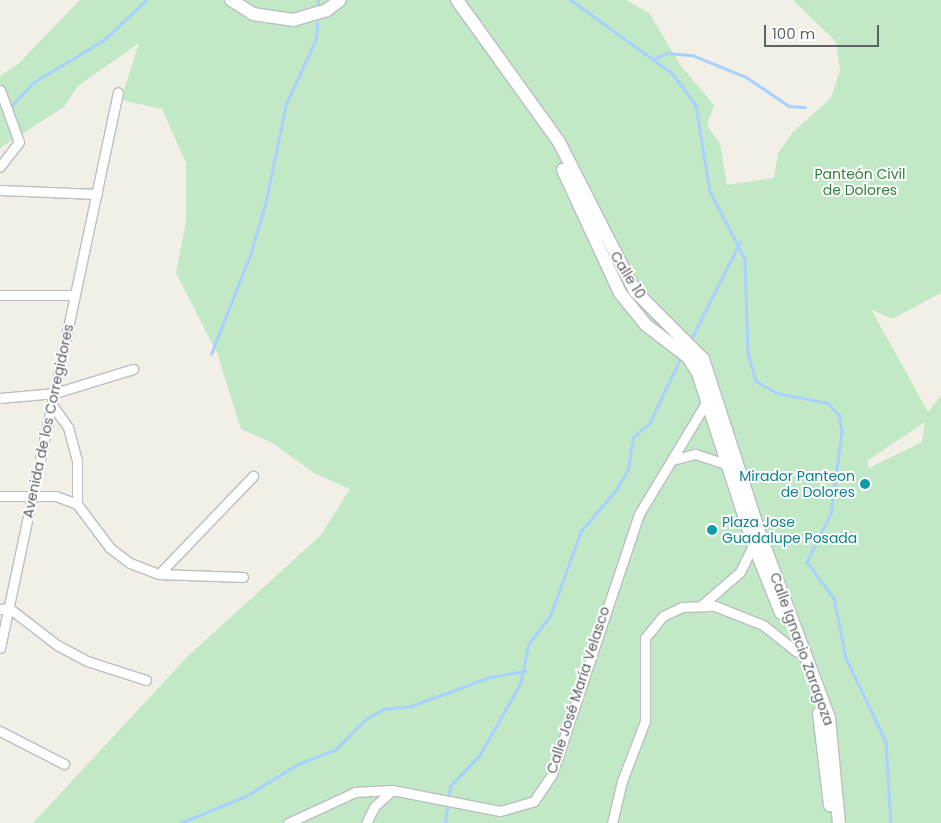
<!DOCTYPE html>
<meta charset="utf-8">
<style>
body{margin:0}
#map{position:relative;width:941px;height:823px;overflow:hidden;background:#f1efe6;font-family:Poppins,sans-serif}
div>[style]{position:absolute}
.green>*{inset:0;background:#c2e9c6}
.stream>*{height:2.5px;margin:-1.25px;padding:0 1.25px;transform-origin:1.25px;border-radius:1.25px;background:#a8d1ff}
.roads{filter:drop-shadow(1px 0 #bbbdc2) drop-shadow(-1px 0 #bbbdc2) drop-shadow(0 1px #bbbdc2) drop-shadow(0 -1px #bbbdc2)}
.street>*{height:9px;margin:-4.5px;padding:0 4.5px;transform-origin:4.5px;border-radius:4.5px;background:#fff}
.secondary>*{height:12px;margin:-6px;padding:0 6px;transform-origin:6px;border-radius:6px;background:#fff}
.dots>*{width:14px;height:14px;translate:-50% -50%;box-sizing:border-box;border:2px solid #fff;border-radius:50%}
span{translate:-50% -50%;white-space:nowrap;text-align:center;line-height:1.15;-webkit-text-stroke:4px #fff;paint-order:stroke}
.park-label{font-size:14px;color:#30833c}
.street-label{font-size:14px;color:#5e6167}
.culture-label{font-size:14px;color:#0d838f}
.right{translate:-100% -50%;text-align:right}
.left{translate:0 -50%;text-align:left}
.scale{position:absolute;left:764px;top:25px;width:115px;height:22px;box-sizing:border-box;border:2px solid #5e6167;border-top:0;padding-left:6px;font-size:15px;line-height:18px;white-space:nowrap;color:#5e6167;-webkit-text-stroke:4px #fff;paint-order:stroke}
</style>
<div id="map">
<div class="green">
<div style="clip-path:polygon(evenodd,80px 0,626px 0,649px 13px,681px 66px,714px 105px,707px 125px,720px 144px,727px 185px,774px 178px,778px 153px,793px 132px,831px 98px,840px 71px,836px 42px,793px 0,941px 0,941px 293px,892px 319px,871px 309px,928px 412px,941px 396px,941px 823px,33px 823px,188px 656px,321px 535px,350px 489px,314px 473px,273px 443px,241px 429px,217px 353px,176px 273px,186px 222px,186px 163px,162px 109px,121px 100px,139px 43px,78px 86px,64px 107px,0 148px,0 76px,18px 64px,80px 0,925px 422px,922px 442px,869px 468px,867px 461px,925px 422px)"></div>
</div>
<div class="stream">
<div style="left:571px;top:0;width:125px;rotate:35.9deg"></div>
<div style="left:672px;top:73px;width:40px;rotate:53deg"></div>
<div style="left:696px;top:105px;width:87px;rotate:80.8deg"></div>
<div style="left:710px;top:191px;width:76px;rotate:62.8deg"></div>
<div style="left:745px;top:259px;width:94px;rotate:88.2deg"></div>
<div style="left:748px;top:353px;width:29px;rotate:74deg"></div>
<div style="left:756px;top:381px;width:24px;rotate:30deg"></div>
<div style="left:777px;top:393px;width:52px;rotate:11.1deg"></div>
<div style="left:828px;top:403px;width:16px;rotate:47deg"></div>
<div style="left:839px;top:415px;width:17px;rotate:80deg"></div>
<div style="left:842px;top:432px;width:83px;rotate:97.6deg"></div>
<div style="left:831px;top:514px;width:54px;rotate:116.6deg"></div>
<div style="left:807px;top:562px;width:45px;rotate:53.1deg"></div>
<div style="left:834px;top:598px;width:61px;rotate:78.7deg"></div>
<div style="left:846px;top:658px;width:93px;rotate:64.5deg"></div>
<div style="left:886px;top:742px;width:81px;rotate:86.5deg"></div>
<div style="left:318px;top:7px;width:7px;rotate:-90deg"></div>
<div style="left:654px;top:59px;width:14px;rotate:-25deg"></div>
<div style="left:667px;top:53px;width:25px;rotate:5deg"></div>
<div style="left:692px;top:55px;width:58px;rotate:22.2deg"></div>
<div style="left:746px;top:77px;width:52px;rotate:34deg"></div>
<div style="left:789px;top:106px;width:16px;rotate:4deg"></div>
<div style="left:9px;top:108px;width:36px;rotate:-46deg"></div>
<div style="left:34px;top:82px;width:82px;rotate:-31deg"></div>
<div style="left:104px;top:40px;width:58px;rotate:-43.6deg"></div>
<div style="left:690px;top:341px;width:111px;rotate:-63.2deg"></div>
<div style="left:211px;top:354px;width:106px;rotate:-68.5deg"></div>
<div style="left:250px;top:255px;width:52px;rotate:-73.3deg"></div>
<div style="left:265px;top:205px;width:103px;rotate:-78.3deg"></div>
<div style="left:286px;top:104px;width:72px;rotate:-65.2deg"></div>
<div style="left:316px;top:39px;width:16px;rotate:-86deg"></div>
<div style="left:180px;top:823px;width:71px;rotate:-22.2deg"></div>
<div style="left:246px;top:796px;width:61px;rotate:-31.6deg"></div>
<div style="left:298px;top:764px;width:40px;rotate:-21deg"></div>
<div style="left:335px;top:750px;width:44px;rotate:-45deg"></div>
<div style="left:366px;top:719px;width:21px;rotate:-29deg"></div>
<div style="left:384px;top:709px;width:27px;rotate:-6deg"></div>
<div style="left:411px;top:706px;width:84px;rotate:-20.2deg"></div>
<div style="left:490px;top:677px;width:36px;rotate:-10deg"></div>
<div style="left:445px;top:823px;width:37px;rotate:-82deg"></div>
<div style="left:450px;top:786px;width:42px;rotate:-46deg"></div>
<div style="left:479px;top:756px;width:83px;rotate:-60.3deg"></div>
<div style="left:520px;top:684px;width:40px;rotate:-78deg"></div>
<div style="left:528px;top:645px;width:36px;rotate:-53deg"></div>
<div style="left:550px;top:616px;width:90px;rotate:-70deg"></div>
<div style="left:581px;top:531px;width:54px;rotate:-49.5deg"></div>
<div style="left:616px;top:490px;width:24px;rotate:-60deg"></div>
<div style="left:628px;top:469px;width:32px;rotate:-81deg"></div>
<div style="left:633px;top:437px;width:21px;rotate:-39deg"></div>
<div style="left:649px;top:424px;width:74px;rotate:-64.5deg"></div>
</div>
<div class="roads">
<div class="street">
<div style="left:0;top:90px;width:55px;rotate:69.9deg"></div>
<div style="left:19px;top:142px;width:31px;rotate:128deg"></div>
<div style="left:0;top:190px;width:97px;rotate:2.4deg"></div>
<div style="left:0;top:295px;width:74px"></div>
<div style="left:0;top:398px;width:55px;rotate:-5.2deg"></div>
<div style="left:55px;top:393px;width:82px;rotate:-17.1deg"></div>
<div style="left:52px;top:405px;width:27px;rotate:54deg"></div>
<div style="left:68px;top:427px;width:35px;rotate:75deg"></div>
<div style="left:77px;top:461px;width:43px;rotate:90deg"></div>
<div style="left:672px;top:460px;width:24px;rotate:-15deg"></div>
<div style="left:695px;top:454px;width:38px;rotate:18deg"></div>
<div style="left:0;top:496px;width:56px"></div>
<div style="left:56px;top:496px;width:22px;rotate:21deg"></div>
<div style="left:77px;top:504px;width:55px;rotate:53.1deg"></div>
<div style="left:110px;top:548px;width:25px;rotate:37deg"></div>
<div style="left:130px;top:563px;width:31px;rotate:21deg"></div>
<div style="left:159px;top:574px;width:84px;rotate:2deg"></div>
<div style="left:159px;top:574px;width:136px;rotate:-46.2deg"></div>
<div style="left:703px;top:604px;width:49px;rotate:-40.9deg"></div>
<div style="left:740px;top:572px;width:32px;rotate:-64deg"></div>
<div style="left:0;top:609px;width:9px;rotate:-6deg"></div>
<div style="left:9px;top:608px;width:61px;rotate:37.6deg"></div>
<div style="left:57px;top:645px;width:34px;rotate:28deg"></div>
<div style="left:87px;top:661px;width:62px;rotate:17.9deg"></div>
<div style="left:0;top:648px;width:568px;rotate:-78.02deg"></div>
<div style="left:0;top:731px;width:72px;rotate:27.3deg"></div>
<div style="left:288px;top:823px;width:74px;rotate:-24.8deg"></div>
<div style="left:355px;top:792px;width:37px;rotate:-3deg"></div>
<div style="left:366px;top:823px;width:18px;rotate:-63deg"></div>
<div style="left:374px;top:807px;width:25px;rotate:-43deg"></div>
<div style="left:392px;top:790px;width:110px;rotate:11deg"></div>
<div style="left:500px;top:811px;width:35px;rotate:-16deg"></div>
<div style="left:534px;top:801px;width:32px;rotate:-56deg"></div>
<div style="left:552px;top:774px;width:274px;rotate:-71.5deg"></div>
<div style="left:639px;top:514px;width:135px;rotate:-58.9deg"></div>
<div style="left:612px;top:823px;width:43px;rotate:-76.6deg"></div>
<div style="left:622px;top:781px;width:64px;rotate:-69deg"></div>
<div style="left:645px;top:721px;width:83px;rotate:-90deg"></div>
<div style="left:645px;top:638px;width:28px;rotate:-51deg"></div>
<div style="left:663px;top:616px;width:21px;rotate:-25deg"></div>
<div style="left:682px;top:607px;width:33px;rotate:-2deg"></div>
<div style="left:715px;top:606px;width:52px;rotate:21.6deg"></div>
<div style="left:763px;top:625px;width:43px;rotate:38.5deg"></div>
</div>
<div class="secondary">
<div style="left:231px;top:0;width:26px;rotate:32deg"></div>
<div style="left:253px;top:14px;width:40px;rotate:8.5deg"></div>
<div style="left:293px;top:20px;width:35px;rotate:-16deg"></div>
<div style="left:327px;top:10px;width:16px;rotate:-38deg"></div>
<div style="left:457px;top:0;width:175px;rotate:54.3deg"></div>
<div style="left:559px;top:142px;width:167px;rotate:63deg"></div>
<div style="left:635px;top:291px;width:96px;rotate:45deg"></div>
<div style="left:703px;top:359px;width:187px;rotate:72deg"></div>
<div style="left:761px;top:537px;width:193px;rotate:69.4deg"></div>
<div style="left:829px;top:718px;width:105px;rotate:84.6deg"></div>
<div style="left:563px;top:170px;width:136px;rotate:65.1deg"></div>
<div style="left:620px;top:293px;width:41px;rotate:50.9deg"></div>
<div style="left:646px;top:325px;width:53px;rotate:37.3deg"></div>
<div style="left:688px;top:357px;width:19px;rotate:58deg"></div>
<div style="left:698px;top:373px;width:179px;rotate:72.1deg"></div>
<div style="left:753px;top:543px;width:75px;rotate:68.2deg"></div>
<div style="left:819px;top:713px;width:93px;rotate:83.2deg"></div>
</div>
</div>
<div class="dots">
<div style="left:865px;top:484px;background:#0f9aa8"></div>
<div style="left:712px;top:530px;background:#0f9aa8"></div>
</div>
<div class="park-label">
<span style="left:860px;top:182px">Panteón Civil<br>de Dolores</span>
</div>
<div class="street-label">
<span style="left:628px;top:275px;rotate:58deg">Calle 10</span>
<span style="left:48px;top:421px;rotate:-78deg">Avenida de los Corregidores</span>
<span style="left:802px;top:649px;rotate:70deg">Calle Ignacio Zaragoza</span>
<span style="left:578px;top:690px;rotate:-72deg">Calle José María Velasco</span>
</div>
<div class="culture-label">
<span class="right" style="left:855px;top:484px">Mirador Panteon<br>de Dolores</span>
<span class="left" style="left:722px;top:530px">Plaza Jose<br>Guadalupe Posada</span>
</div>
<div class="scale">100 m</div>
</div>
